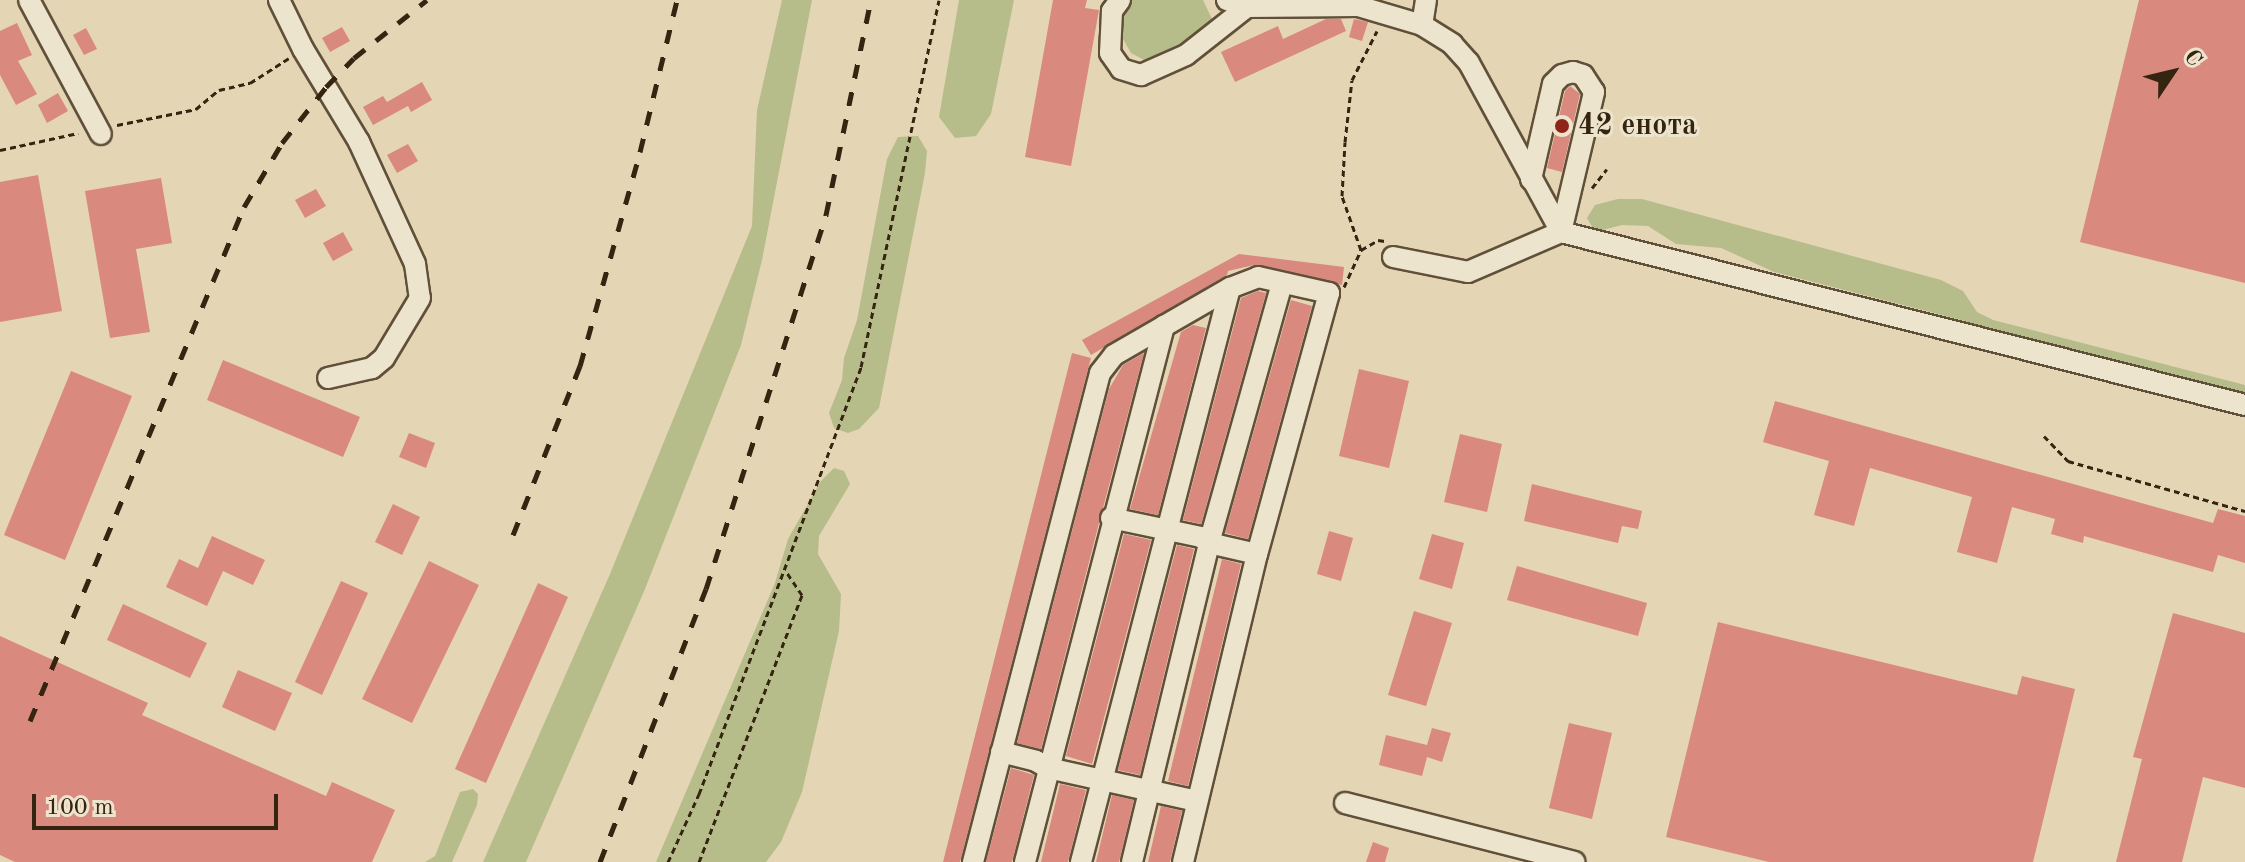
<!DOCTYPE html>
<meta charset="utf-8">
<style>
body{margin:0}
#map{position:relative;width:2245px;height:862px;overflow:hidden;background:#e4d5b4;font-family:"Old Standard TT",serif}
div>[style]{position:absolute}
.green>*{inset:0;background:#b7bc8b}
.building>*{inset:0;background:#d9897e}
.path>*{height:3px;margin-top:-1.5px;transform-origin:0;background:repeating-linear-gradient(90deg,#352410 0 6px,transparent 0 10px)}
.roads{filter:drop-shadow(2px 0 #615039) drop-shadow(-2px 0 #615039) drop-shadow(0 2px #615039) drop-shadow(0 -2px #615039)}
.minor>*{height:20px;margin:-10px;padding:0 10px;transform-origin:10px;border-radius:10px;background:#ede4ce}
.rail>*{height:5px;margin-top:-2.5px;transform-origin:0;background:repeating-linear-gradient(90deg,#352410 0 14px,transparent 0 28px)}
.dots>*{width:22px;height:22px;translate:-50% -50%;box-sizing:border-box;border:4px solid #ede4ce;border-radius:50%}
span{translate:-50% -50%;white-space:nowrap;text-align:center;line-height:1.15;-webkit-text-stroke:6px #ede4ce;paint-order:stroke}
.poi-label{font-size:30px;color:#352410;font-weight:700}
.left{translate:0 -50%;text-align:left}
.north{position:absolute;left:2133px;top:32px;width:80px;height:80px;-webkit-text-stroke:6px #ede4ce;paint-order:stroke;rotate:55deg;font-size:22px;font-weight:700;line-height:32px;text-align:center;color:#352410}
.north::after{content:'';display:block;margin:auto;width:28px;height:36px;background:#352410;clip-path:polygon(50% 0,100% 100%,50% 72%,0 100%)}
.scale{position:absolute;left:32px;top:794px;width:246px;height:36px;box-sizing:border-box;border:4px solid #352410;border-top:0;padding-left:10px;font-size:24px;line-height:28px;white-space:nowrap;color:#352410;-webkit-text-stroke:6px #ede4ce;paint-order:stroke}
</style>
<div id="map">
<div class="green">
<div style="clip-path:polygon(782px 0,812px 0,762px 260px,741px 345px,645px 589px,526px 862px,483px 862px,610px 574px,752px 226px,757px 110px)"></div>
<div style="clip-path:polygon(959px 0,1014px 0,991px 114px,976px 136px,955px 138px,939px 117px)"></div>
<div style="clip-path:polygon(1130px 0,1203px 0,1212px 19px,1201px 37px,1157px 60px,1144px 60px,1131px 53px,1123px 39px,1122px 19px)"></div>
<div style="clip-path:polygon(918px 136px,927px 151px,925px 173px,879px 408px,859px 429px,848px 433px,834px 428px,829px 413px,842px 380px,844px 358px,857px 320px,887px 159px,898px 137px)"></div>
<div style="clip-path:polygon(1618px 199px,1642px 199px,1941px 280px,1963px 291px,1977px 312px,1993px 320px,2245px 385px,2245px 397px,1999px 337px,1965px 321px,1774px 272px,1721px 248px,1676px 244px,1648px 226px,1622px 225px,1595px 232px,1587px 218px,1595px 205px)"></div>
<div style="clip-path:polygon(834px 468px,844px 471px,850px 484px,819px 536px,818px 554px,841px 594px,839px 631px,802px 792px,781px 842px,766px 862px,656px 862px,775px 583px,788px 539px,821px 481px)"></div>
<div style="clip-path:polygon(473px 789px,478px 794px,477px 805px,452px 862px,425px 862px,435px 856px,460px 792px)"></div>
</div>
<div class="building">
<div style="clip-path:polygon(1053px 0,1087px 0,1085px 8px,1099px 10px,1071px 166px,1025px 157px)"></div>
<div style="clip-path:polygon(2139px 0,2245px 0,2245px 283px,2080px 242px)"></div>
<div style="clip-path:polygon(1326px 19px,1341px 19px,1346px 31px,1235px 82px,1221px 52px,1278px 26px,1283px 39px)"></div>
<div style="clip-path:polygon(1354px 19px,1368px 22px,1362px 41px,1349px 37px)"></div>
<div style="clip-path:polygon(17px 23px,32px 55px,18px 61px,37px 94px,16px 105px,0 75px,0 31px)"></div>
<div style="clip-path:polygon(342px 27px,350px 41px,330px 52px,322px 38px)"></div>
<div style="clip-path:polygon(86px 28px,97px 49px,84px 55px,73px 35px)"></div>
<div style="clip-path:polygon(422px 82px,432px 100px,411px 112px,408px 106px,373px 125px,363px 107px,383px 96px,387px 102px)"></div>
<div style="clip-path:polygon(1570px 86px,1580px 94px,1562px 172px,1547px 168px,1565px 91px)"></div>
<div style="clip-path:polygon(58px 93px,68px 111px,47px 123px,38px 105px)"></div>
<div style="clip-path:polygon(408px 144px,418px 161px,397px 173px,387px 155px)"></div>
<div style="clip-path:polygon(38px 175px,62px 311px,0 322px,0 182px)"></div>
<div style="clip-path:polygon(161px 178px,172px 243px,136px 249px,150px 332px,110px 338px,85px 191px)"></div>
<div style="clip-path:polygon(316px 189px,326px 206px,305px 218px,295px 200px)"></div>
<div style="clip-path:polygon(343px 232px,353px 250px,333px 261px,323px 243px)"></div>
<div style="clip-path:polygon(1239px 254px,1344px 267px,1342px 285px,1254px 265px,1228px 271px,1227px 275px,1091px 355px,1082px 340px)"></div>
<div style="clip-path:polygon(1258px 291px,1266px 293px,1201px 524px,1183px 520px,1241px 298px)"></div>
<div style="clip-path:polygon(1291px 300px,1312px 306px,1248px 539px,1225px 533px)"></div>
<div style="clip-path:polygon(1193px 325px,1206px 328px,1158px 515px,1130px 509px,1181px 332px)"></div>
<div style="clip-path:polygon(1072px 353px,1091px 358px,1088px 369px,960px 862px,943px 862px)"></div>
<div style="clip-path:polygon(1144px 353px,1103px 508px,1099px 515px,1099px 523px,1041px 749px,1017px 743px,1109px 389px,1123px 365px)"></div>
<div style="clip-path:polygon(223px 360px,360px 417px,343px 457px,207px 400px)"></div>
<div style="clip-path:polygon(1359px 369px,1409px 381px,1389px 468px,1339px 456px)"></div>
<div style="clip-path:polygon(71px 371px,132px 396px,65px 560px,4px 535px)"></div>
<div style="clip-path:polygon(1775px 401px,2213px 523px,2218px 509px,2245px 516px,2245px 563px,2218px 555px,2213px 572px,2084px 536px,2083px 543px,2051px 534px,2055px 519px,2012px 507px,1997px 563px,1957px 552px,1972px 497px,1870px 468px,1854px 526px,1814px 515px,1829px 461px,1763px 442px)"></div>
<div style="clip-path:polygon(409px 433px,435px 443px,426px 468px,399px 457px)"></div>
<div style="clip-path:polygon(1460px 434px,1502px 444px,1487px 512px,1444px 502px)"></div>
<div style="clip-path:polygon(1532px 484px,1642px 511px,1638px 529px,1622px 526px,1618px 543px,1524px 521px)"></div>
<div style="clip-path:polygon(393px 504px,420px 517px,402px 555px,375px 542px)"></div>
<div style="clip-path:polygon(1329px 531px,1353px 538px,1341px 581px,1317px 574px)"></div>
<div style="clip-path:polygon(1124px 534px,1151px 540px,1092px 764px,1066px 756px)"></div>
<div style="clip-path:polygon(1432px 534px,1464px 543px,1452px 589px,1419px 579px)"></div>
<div style="clip-path:polygon(212px 536px,265px 560px,253px 585px,223px 571px,207px 606px,166px 587px,179px 559px,198px 568px)"></div>
<div style="clip-path:polygon(1177px 545px,1194px 549px,1140px 775px,1118px 770px)"></div>
<div style="clip-path:polygon(1222px 559px,1241px 564px,1188px 786px,1168px 781px)"></div>
<div style="clip-path:polygon(429px 561px,479px 585px,412px 723px,362px 699px)"></div>
<div style="clip-path:polygon(1517px 566px,1647px 603px,1638px 636px,1507px 600px)"></div>
<div style="clip-path:polygon(341px 581px,368px 593px,322px 695px,295px 682px)"></div>
<div style="clip-path:polygon(538px 583px,568px 597px,486px 783px,455px 769px)"></div>
<div style="clip-path:polygon(123px 604px,207px 643px,190px 678px,107px 640px)"></div>
<div style="clip-path:polygon(1414px 611px,1452px 623px,1426px 706px,1388px 695px)"></div>
<div style="clip-path:polygon(2173px 613px,2245px 633px,2245px 788px,2203px 777px,2182px 862px,2116px 862px,2142px 759px,2133px 757px)"></div>
<div style="clip-path:polygon(1718px 622px,2017px 695px,2022px 676px,2075px 689px,2033px 862px,1769px 862px,1666px 837px)"></div>
<div style="clip-path:polygon(0 636px,148px 703px,142px 715px,326px 796px,332px 782px,395px 810px,372px 862px,15px 862px,0 855px)"></div>
<div style="clip-path:polygon(238px 670px,292px 693px,275px 731px,222px 707px)"></div>
<div style="clip-path:polygon(1569px 723px,1612px 733px,1592px 819px,1549px 808px)"></div>
<div style="clip-path:polygon(1432px 728px,1451px 733px,1442px 762px,1427px 757px,1422px 776px,1379px 765px,1386px 735px,1427px 745px)"></div>
<div style="clip-path:polygon(1011px 768px,1034px 775px,1012px 862px,986px 862px)"></div>
<div style="clip-path:polygon(1060px 784px,1086px 790px,1068px 862px,1041px 862px)"></div>
<div style="clip-path:polygon(1112px 795px,1134px 800px,1119px 862px,1096px 862px)"></div>
<div style="clip-path:polygon(1161px 806px,1182px 811px,1170px 862px,1148px 862px)"></div>
<div style="clip-path:polygon(1373px 842px,1389px 848px,1385px 862px,1366px 862px)"></div>
</div>
<div class="path">
<div style="left:117px;top:125px;width:81px;rotate:-11.4deg"></div>
<div style="left:196px;top:109px;width:30px;rotate:-40deg"></div>
<div style="left:219px;top:90px;width:32px;rotate:-13deg"></div>
<div style="left:250px;top:83px;width:46px;rotate:-32.7deg"></div>
<div style="left:0;top:150px;width:80px;rotate:-12.3deg"></div>
<div style="left:1592px;top:188px;width:24px;rotate:-52deg"></div>
<div style="left:1361px;top:250px;width:57px;rotate:-109.4deg"></div>
<div style="left:1342px;top:196px;width:54px;rotate:-86.8deg"></div>
<div style="left:1345px;top:142px;width:62px;rotate:-83.6deg"></div>
<div style="left:1352px;top:80px;width:55px;rotate:-63deg"></div>
<div style="left:1344px;top:287px;width:41px;rotate:-65.3deg"></div>
<div style="left:1361px;top:250px;width:20px;rotate:-30deg"></div>
<div style="left:1378px;top:240px;width:7px;rotate:8deg"></div>
<div style="left:2044px;top:436px;width:35px;rotate:46deg"></div>
<div style="left:2068px;top:461px;width:184px;rotate:15.8deg"></div>
<div style="left:668px;top:862px;width:75px;rotate:-65.5deg"></div>
<div style="left:699px;top:794px;width:457px;rotate:-69.2deg"></div>
<div style="left:861px;top:367px;width:375px;rotate:-78deg"></div>
<div style="left:699px;top:862px;width:286px;rotate:-68.9deg"></div>
<div style="left:802px;top:595px;width:30px;rotate:-124deg"></div>
</div>
<div class="roads">
<div class="minor">
<div style="left:29px;top:0;width:152px;rotate:61.8deg"></div>
<div style="left:279px;top:0;width:55px;rotate:63.9deg"></div>
<div style="left:303px;top:49px;width:109px;rotate:58.9deg"></div>
<div style="left:359px;top:142px;width:134px;rotate:65.3deg"></div>
<div style="left:415px;top:264px;width:34px;rotate:82deg"></div>
<div style="left:420px;top:298px;width:70px;rotate:121deg"></div>
<div style="left:384px;top:358px;width:16px;rotate:140deg"></div>
<div style="left:372px;top:368px;width:45px;rotate:167.2deg"></div>
<div style="left:1120px;top:0;width:14px;rotate:126deg"></div>
<div style="left:1112px;top:11px;width:42px;rotate:92.7deg"></div>
<div style="left:1110px;top:53px;width:19px;rotate:55deg"></div>
<div style="left:1121px;top:69px;width:21px;rotate:17deg"></div>
<div style="left:1141px;top:75px;width:49px;rotate:-24deg"></div>
<div style="left:1186px;top:55px;width:78px;rotate:-38.2deg"></div>
<div style="left:1227px;top:0;width:21px;rotate:19deg"></div>
<div style="left:1247px;top:7px;width:111px;rotate:-0.5deg"></div>
<div style="left:1358px;top:6px;width:67px;rotate:16.5deg"></div>
<div style="left:1426px;top:0;width:25px;rotate:99deg"></div>
<div style="left:1422px;top:25px;width:36px;rotate:32deg"></div>
<div style="left:1452px;top:44px;width:25px;rotate:48deg"></div>
<div style="left:1469px;top:63px;width:192px;rotate:61.4deg"></div>
<div style="left:1561px;top:232px;width:706px;rotate:14.19deg"></div>
<div style="left:1393px;top:257px;width:76px;rotate:11.3deg"></div>
<div style="left:1468px;top:272px;width:101px;rotate:-23.3deg"></div>
<div style="left:1561px;top:232px;width:144px;rotate:-76.7deg"></div>
<div style="left:1594px;top:92px;width:20px;rotate:-123deg"></div>
<div style="left:1583px;top:75px;width:10px;rotate:-163deg"></div>
<div style="left:1573px;top:72px;width:11px;rotate:165deg"></div>
<div style="left:1562px;top:75px;width:13px;rotate:135deg"></div>
<div style="left:1553px;top:84px;width:98px;rotate:103deg"></div>
<div style="left:1111px;top:518px;width:92px;rotate:11.9deg"></div>
<div style="left:1201px;top:537px;width:10px;rotate:37deg"></div>
<div style="left:1209px;top:543px;width:49px;rotate:12.9deg"></div>
<div style="left:1001px;top:752px;width:36px;rotate:14deg"></div>
<div style="left:1036px;top:761px;width:14px;rotate:30deg"></div>
<div style="left:1048px;top:768px;width:153px;rotate:12.5deg"></div>
<div style="left:1345px;top:803px;width:237px;rotate:14.4deg"></div>
<div style="left:973px;top:862px;width:505px;rotate:-75.44deg"></div>
<div style="left:1100px;top:373px;width:23px;rotate:-52deg"></div>
<div style="left:1114px;top:355px;width:134px;rotate:-30deg"></div>
<div style="left:1025px;top:862px;width:554px;rotate:-75.46deg"></div>
<div style="left:1081px;top:862px;width:593px;rotate:-75.45deg"></div>
<div style="left:1230px;top:288px;width:30px;rotate:-21deg"></div>
<div style="left:1258px;top:277px;width:73px;rotate:12.7deg"></div>
<div style="left:1329px;top:293px;width:271px;rotate:105.4deg"></div>
<div style="left:1257px;top:554px;width:317px;rotate:103.5deg"></div>
<div style="left:1132px;top:862px;width:328px;rotate:-76.4deg"></div>
<div style="left:1209px;top:543px;width:270px;rotate:-74.3deg"></div>
</div>
</div>
<div class="rail">
<div style="left:513px;top:535px;width:182px;rotate:-68.4deg"></div>
<div style="left:580px;top:366px;width:222px;rotate:-74.3deg"></div>
<div style="left:640px;top:152px;width:156px;rotate:-76.3deg"></div>
<div style="left:30px;top:721px;width:557px;rotate:-67.4deg"></div>
<div style="left:244px;top:207px;width:74px;rotate:-59.3deg"></div>
<div style="left:282px;top:143px;width:71px;rotate:-51.8deg"></div>
<div style="left:326px;top:87px;width:40px;rotate:-46deg"></div>
<div style="left:354px;top:58px;width:93px;rotate:-38.5deg"></div>
<div style="left:600px;top:862px;width:293px;rotate:-68.8deg"></div>
<div style="left:706px;top:589px;width:393px;rotate:-72.2deg"></div>
<div style="left:826px;top:215px;width:220px;rotate:-78.2deg"></div>
</div>
<div class="dots">
<div style="left:1562px;top:126px;background:#8f2418"></div>
</div>
<div class="poi-label">
<span class="left" style="left:1578px;top:126px">42 енота</span>
</div>
<div class="north">С</div>
<div class="scale">100 m</div>
</div>
